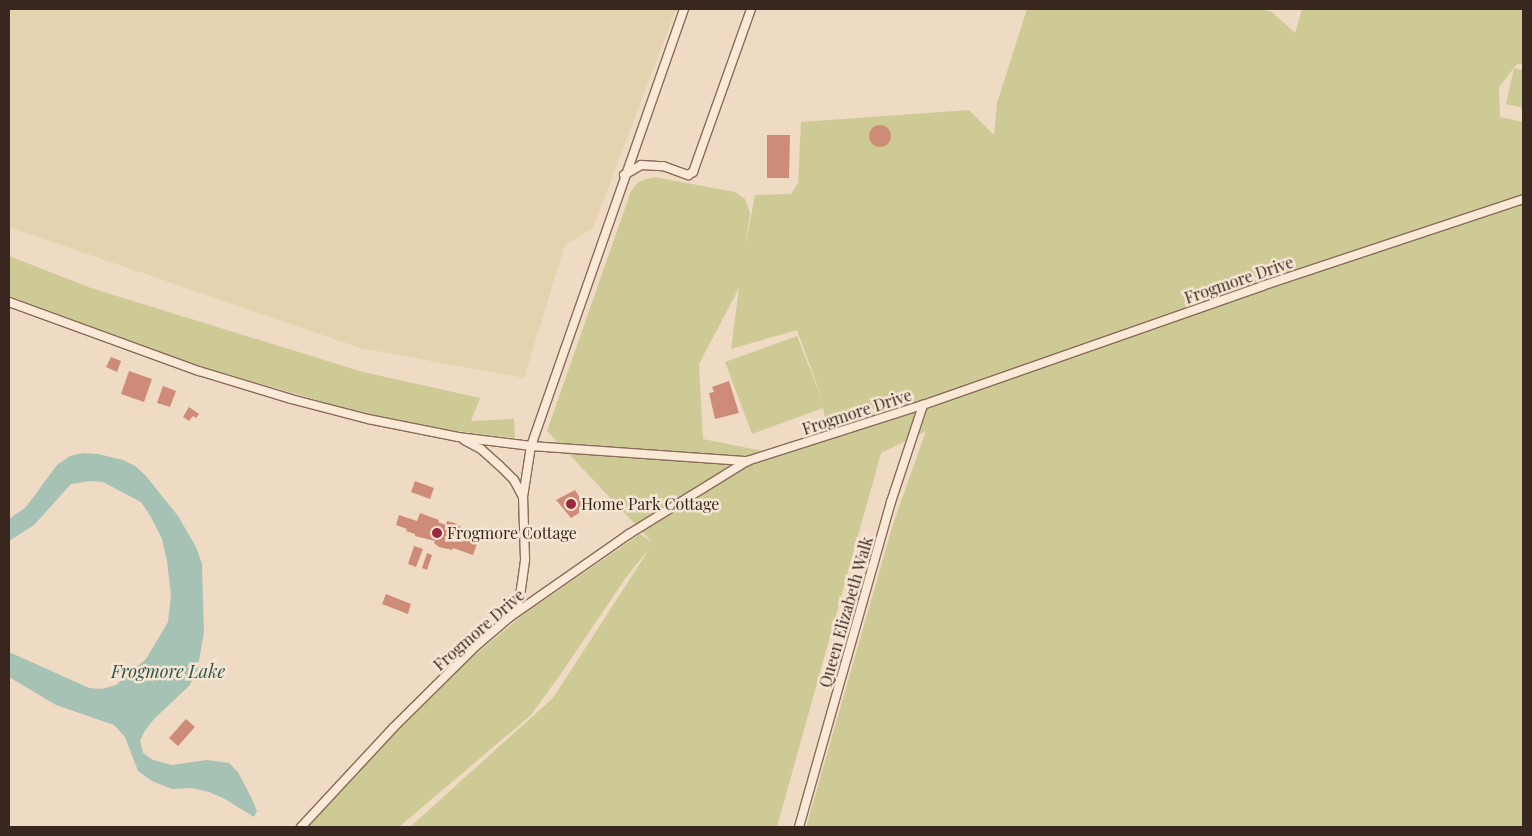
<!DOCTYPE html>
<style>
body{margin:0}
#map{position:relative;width:1532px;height:836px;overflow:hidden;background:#efdac3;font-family:"Playfair Display",serif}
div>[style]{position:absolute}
.farmland>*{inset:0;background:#e5d3b0}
.green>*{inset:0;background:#ceca96}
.water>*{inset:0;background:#a5c2b4}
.building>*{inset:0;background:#ce8c78}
.round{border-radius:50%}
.roads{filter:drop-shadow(1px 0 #8a6a59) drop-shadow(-1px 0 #8a6a59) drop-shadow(0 1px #8a6a59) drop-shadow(0 -1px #8a6a59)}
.service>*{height:8px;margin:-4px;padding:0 4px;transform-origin:4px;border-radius:4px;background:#fae9d6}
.dots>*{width:14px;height:14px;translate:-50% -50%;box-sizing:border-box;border:2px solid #f6e5d3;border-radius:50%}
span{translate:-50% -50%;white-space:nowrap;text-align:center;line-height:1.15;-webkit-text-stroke:5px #f6e5d3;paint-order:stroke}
.street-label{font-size:16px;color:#39261e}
.poi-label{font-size:16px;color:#39261e}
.left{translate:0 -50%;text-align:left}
.water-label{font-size:18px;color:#2c594e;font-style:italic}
.frame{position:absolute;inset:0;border:10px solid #39261e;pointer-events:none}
</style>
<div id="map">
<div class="farmland">
<div style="clip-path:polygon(9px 9px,676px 9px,593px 228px,565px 245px,524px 378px,360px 348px,9px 227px)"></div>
</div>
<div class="green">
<div style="clip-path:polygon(evenodd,1027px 9px,1260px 9px,1272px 12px,1295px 33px,1302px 9px,1523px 9px,1523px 64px,1517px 64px,1499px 87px,1500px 117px,1523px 122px,1523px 827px,806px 827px,893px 524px,926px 431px,881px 453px,777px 827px,410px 827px,553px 698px,650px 548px,627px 576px,560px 675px,531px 715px,399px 827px,306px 827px,410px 717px,464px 664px,524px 614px,640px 534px,652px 542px,547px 431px,631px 191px,638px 182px,654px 177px,735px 192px,745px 199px,750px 213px,745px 248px,755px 195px,791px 194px,798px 183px,801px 122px,969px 110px,994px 135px,997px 103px,1027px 9px,739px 288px,731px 349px,797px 330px,825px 407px,797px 336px,725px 362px,752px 434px,823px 408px,828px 431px,768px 452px,703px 439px,699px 364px,739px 288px)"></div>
<div style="clip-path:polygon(1514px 68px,1523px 70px,1523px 108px,1506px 104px)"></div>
<div style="clip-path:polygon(9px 256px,91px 288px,363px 372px,480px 398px,471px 421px,514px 419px,515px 438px,398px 424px,193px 364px,9px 296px)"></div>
</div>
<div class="water">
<div style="clip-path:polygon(83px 453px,98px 454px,123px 460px,135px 466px,146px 476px,178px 516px,196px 547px,202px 564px,204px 632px,197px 672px,189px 686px,154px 719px,144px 732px,140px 741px,143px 753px,153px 760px,172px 765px,207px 760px,229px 763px,238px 772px,251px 797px,257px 811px,254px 817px,225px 799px,209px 792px,191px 788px,172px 789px,152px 781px,138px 771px,125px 737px,114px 725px,56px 705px,9px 677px,9px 652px,89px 688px,102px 689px,116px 685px,146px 659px,168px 622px,171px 595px,167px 561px,162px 539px,151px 517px,141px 502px,116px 489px,103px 482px,90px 481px,71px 484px,34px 525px,9px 541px,9px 519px,26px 507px,57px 465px,70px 456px)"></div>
</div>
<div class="building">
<div class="round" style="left:869px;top:125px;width:22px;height:22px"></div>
<div style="clip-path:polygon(767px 135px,790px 135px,789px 178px,767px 178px)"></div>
<div style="clip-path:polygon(111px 357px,121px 361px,117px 372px,106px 367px)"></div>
<div style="clip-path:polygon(129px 371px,152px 379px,144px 402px,121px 394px)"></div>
<div style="clip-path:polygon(729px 381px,739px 413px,715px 419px,709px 393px,714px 392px,712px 387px)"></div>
<div style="clip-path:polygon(163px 386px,176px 391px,170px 407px,157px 403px)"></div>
<div style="clip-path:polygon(189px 407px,199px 414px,196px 418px,193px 416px,189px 421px,183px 417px)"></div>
<div style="clip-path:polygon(415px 481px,434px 488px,430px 499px,411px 492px)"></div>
<div style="clip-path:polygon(575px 490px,587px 508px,571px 518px,556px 500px)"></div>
<div style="clip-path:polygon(420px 513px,439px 520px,438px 522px,446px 525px,447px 521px,455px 523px,461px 527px,459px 532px,478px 541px,473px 555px,453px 548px,452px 550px,439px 547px,434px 543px,435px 541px,415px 536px,415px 534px,406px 531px,407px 529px,396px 525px,399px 515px,417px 521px)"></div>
<div style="clip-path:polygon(414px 546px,423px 549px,416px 567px,408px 564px)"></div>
<div style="clip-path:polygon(427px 553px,432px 555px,427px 570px,422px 568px)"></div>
<div style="clip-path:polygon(386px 594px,411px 604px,408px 614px,382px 604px)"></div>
<div style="clip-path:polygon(186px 719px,195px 727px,178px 746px,169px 738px)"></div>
</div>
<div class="roads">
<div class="service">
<div style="left:624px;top:175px;width:20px;rotate:-30deg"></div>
<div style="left:641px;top:165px;width:22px;rotate:3deg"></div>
<div style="left:663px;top:166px;width:27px;rotate:20deg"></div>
<div style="left:688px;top:175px;width:6px;rotate:-31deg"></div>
<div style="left:693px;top:172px;width:173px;rotate:-70.4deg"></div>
<div style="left:9px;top:302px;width:202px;rotate:20deg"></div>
<div style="left:199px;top:371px;width:96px;rotate:16.9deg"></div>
<div style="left:291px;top:399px;width:80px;rotate:14.6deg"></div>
<div style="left:368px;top:419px;width:92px;rotate:11.3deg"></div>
<div style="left:458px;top:437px;width:74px;rotate:7deg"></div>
<div style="left:531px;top:446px;width:463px;rotate:-70.7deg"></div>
<div style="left:464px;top:440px;width:19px;rotate:28deg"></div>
<div style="left:481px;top:449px;width:25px;rotate:42deg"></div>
<div style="left:500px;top:466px;width:20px;rotate:45deg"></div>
<div style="left:514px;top:480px;width:19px;rotate:62deg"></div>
<div style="left:512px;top:614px;width:13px;rotate:-61deg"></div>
<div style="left:518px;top:603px;width:14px;rotate:-78deg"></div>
<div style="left:521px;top:589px;width:30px;rotate:-82deg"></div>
<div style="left:525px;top:559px;width:62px;rotate:-91.8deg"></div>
<div style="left:523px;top:497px;width:52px;rotate:-81.1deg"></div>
<div style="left:531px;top:446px;width:217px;rotate:4deg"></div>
<div style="left:301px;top:827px;width:135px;rotate:-47.1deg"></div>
<div style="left:393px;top:728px;width:117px;rotate:-44.7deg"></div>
<div style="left:476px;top:646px;width:45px;rotate:-40.5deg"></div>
<div style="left:510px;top:617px;width:145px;rotate:-34.9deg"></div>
<div style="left:629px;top:534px;width:139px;rotate:-31.7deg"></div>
<div style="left:747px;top:461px;width:185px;rotate:-17.7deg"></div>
<div style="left:923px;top:405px;width:359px;rotate:-19.3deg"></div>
<div style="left:1262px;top:286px;width:275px;rotate:-18.4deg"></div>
<div style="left:799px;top:827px;width:338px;rotate:-74.2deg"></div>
<div style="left:891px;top:502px;width:102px;rotate:-71.7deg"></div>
</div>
</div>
<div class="dots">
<div style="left:571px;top:504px;background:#9a273d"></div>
<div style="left:437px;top:533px;background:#9a273d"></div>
</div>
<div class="street-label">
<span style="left:1239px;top:280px;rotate:-19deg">Frogmore Drive</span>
<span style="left:857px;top:412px;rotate:-18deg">Frogmore Drive</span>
<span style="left:846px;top:612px;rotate:-74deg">Queen Elizabeth Walk</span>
<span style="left:479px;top:630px;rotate:-41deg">Frogmore Drive</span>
</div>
<div class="poi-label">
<span class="left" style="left:581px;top:504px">Home Park Cottage</span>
<span class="left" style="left:447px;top:533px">Frogmore Cottage</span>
</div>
<div class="water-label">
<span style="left:168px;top:671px">Frogmore Lake</span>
</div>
<div class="frame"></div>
</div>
